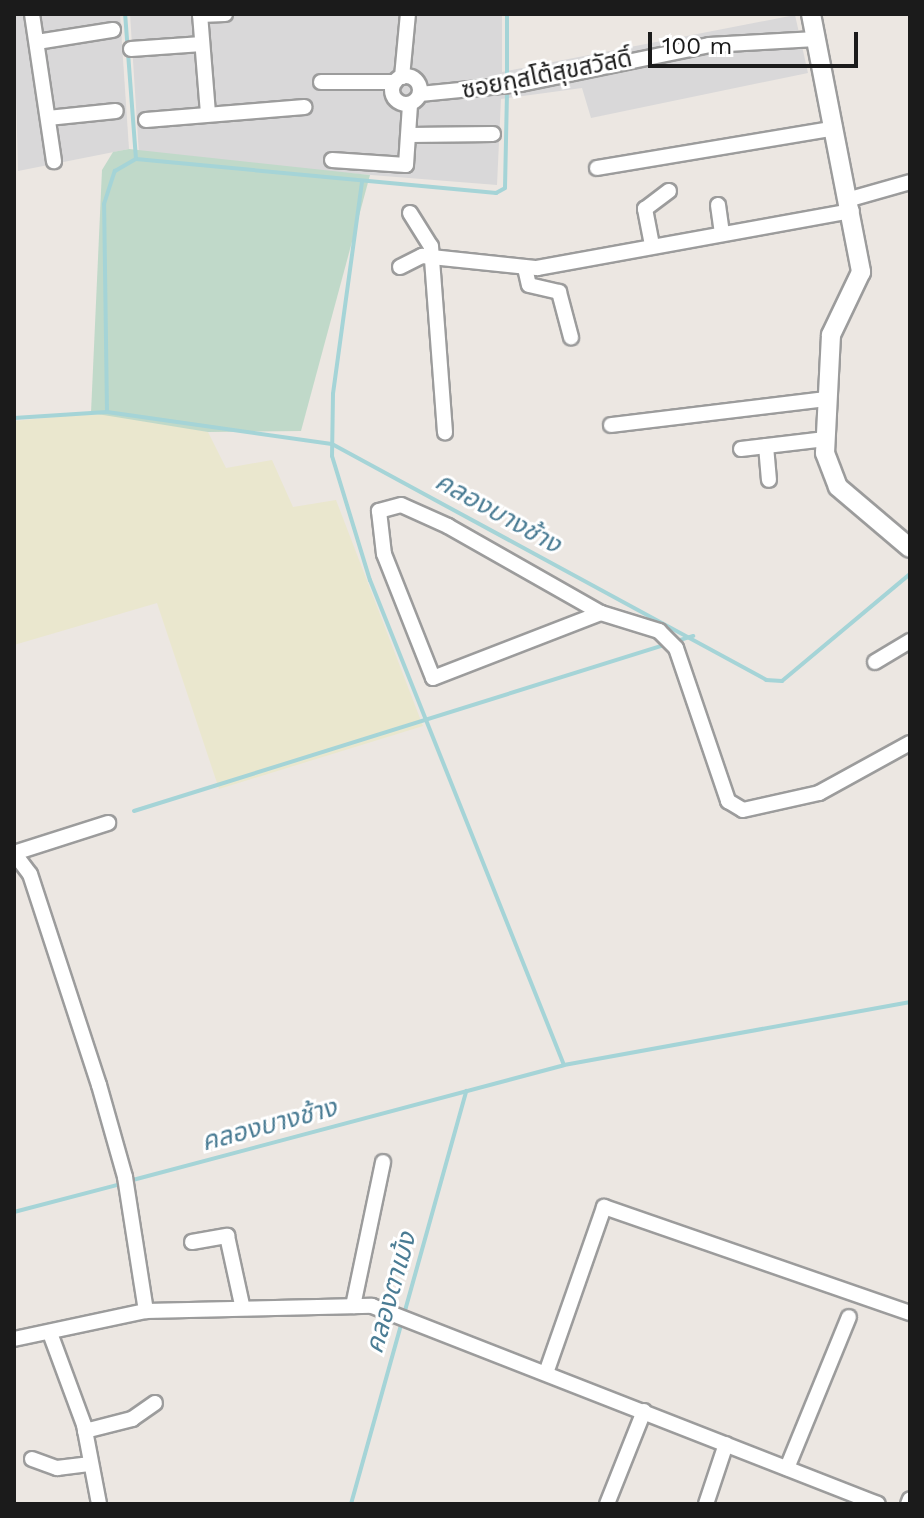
<!DOCTYPE html>
<meta charset="utf-8">
<style>
body{margin:0}
#map{position:relative;width:924px;height:1518px;overflow:hidden;background:#ece7e2;font-family:"Work Sans","Noto Sans Thai",sans-serif}
div>[style]{position:absolute}
.residential>*{inset:0;background:#d9d8d9}
.farmland>*{inset:0;background:#eae7ce}
.wetland>*{inset:0;background:#c0d9c9}
.stream>*{height:4px;margin:-2px;padding:0 2px;transform-origin:2px;border-radius:2px;background:#a5d4d7}
.roads{filter:drop-shadow(2px 0 #9c9c9c) drop-shadow(-2px 0 #9c9c9c) drop-shadow(0 2px #9c9c9c) drop-shadow(0 -2px #9c9c9c)}
.minor>*{height:14px;margin:-7px;padding:0 7px;transform-origin:7px;border-radius:7px;background:#fff}
.minor>.ring{margin:-7px;padding:0;box-sizing:content-box;background:none;border:14px solid #fff;border-radius:50%}
.tertiary>*{height:18px;margin:-9px;padding:0 9px;transform-origin:9px;border-radius:9px;background:#fff}
span{translate:-50% -50%;white-space:nowrap;text-align:center;line-height:1.15;-webkit-text-stroke:6px #fff;paint-order:stroke}
.street-label{font-size:24px;color:#1b1b1b}
.water-label{font-size:26px;color:#4a7c94;font-style:italic}
.frame{position:absolute;inset:0;border:16px solid #1b1b1b;pointer-events:none}
.scale{position:absolute;left:648px;top:32px;width:210px;height:36px;box-sizing:border-box;border:4px solid #1b1b1b;border-top:0;padding-left:10px;font-size:24px;line-height:28px;white-space:nowrap;color:#1b1b1b;-webkit-text-stroke:6px #fff;paint-order:stroke}
</style>
<div id="map">
<div class="residential">
<div style="clip-path:polygon(14px 14px,120px 14px,129px 149px,18px 171px)"></div>
<div style="clip-path:polygon(130px 14px,502px 14px,502px 72px,795px 15px,808px 73px,591px 118px,582px 88px,501px 99px,497px 185px,321px 171px,139px 154px)"></div>
</div>
<div class="farmland">
<div style="clip-path:polygon(107px 412px,208px 432px,226px 468px,272px 460px,293px 507px,336px 500px,423px 726px,219px 789px,157px 603px,14px 645px,14px 421px)"></div>
</div>
<div class="wetland">
<div style="clip-path:polygon(129px 149px,370px 175px,301px 431px,208px 432px,91px 413px,102px 170px,113px 152px)"></div>
</div>
<div class="stream">
<div style="left:507px;top:81px;width:67px;rotate:-90deg"></div>
<div style="left:136px;top:159px;width:362px;rotate:5.4deg"></div>
<div style="left:496px;top:193px;width:10px;rotate:-29deg"></div>
<div style="left:505px;top:188px;width:98px;rotate:-88.8deg"></div>
<div style="left:362px;top:182px;width:214px;rotate:97.8deg"></div>
<div style="left:333px;top:394px;width:62px;rotate:90.9deg"></div>
<div style="left:332px;top:456px;width:130px;rotate:73deg"></div>
<div style="left:370px;top:580px;width:522px;rotate:68.2deg"></div>
<div style="left:107px;top:412px;width:208px;rotate:-90.8deg"></div>
<div style="left:104px;top:204px;width:35px;rotate:-72deg"></div>
<div style="left:115px;top:171px;width:24px;rotate:-30deg"></div>
<div style="left:136px;top:159px;width:145px;rotate:-94.3deg"></div>
<div style="left:14px;top:418px;width:93px;rotate:-3.7deg"></div>
<div style="left:107px;top:412px;width:227px;rotate:8.1deg"></div>
<div style="left:332px;top:444px;width:494px;rotate:28.5deg"></div>
<div style="left:766px;top:680px;width:16px;rotate:4deg"></div>
<div style="left:782px;top:681px;width:167px;rotate:-39.9deg"></div>
<div style="left:134px;top:811px;width:586px;rotate:-17.38deg"></div>
<div style="left:129px;top:1181px;width:450px;rotate:-14.9deg"></div>
<div style="left:564px;top:1065px;width:352px;rotate:-10.3deg"></div>
<div style="left:14px;top:1212px;width:111px;rotate:-14.7deg"></div>
<div style="left:351px;top:1504px;width:429px;rotate:-74.4deg"></div>
</div>
<div class="roads">
<div class="minor">
<div style="left:32px;top:14px;width:149px;rotate:81.5deg"></div>
<div style="left:200px;top:14px;width:100px;rotate:85.4deg"></div>
<div style="left:200px;top:15px;width:25px;rotate:-2deg"></div>
<div style="left:37px;top:42px;width:77px;rotate:-9deg"></div>
<div style="left:131px;top:49px;width:71px;rotate:-4deg"></div>
<div class="ring" style="left:392px;top:76px;width:14px;height:14px"></div>
<div style="left:402px;top:77px;width:63px;rotate:-84.6deg"></div>
<div style="left:321px;top:82px;width:74px"></div>
<div style="left:420px;top:94px;width:101px;rotate:-5.7deg"></div>
<div style="left:521px;top:84px;width:192px;rotate:-11.7deg"></div>
<div style="left:709px;top:45px;width:107px;rotate:-3.2deg"></div>
<div style="left:48px;top:118px;width:68px;rotate:-5.9deg"></div>
<div style="left:146px;top:120px;width:159px;rotate:-4.7deg"></div>
<div style="left:410px;top:135px;width:83px;rotate:-0.7deg"></div>
<div style="left:332px;top:160px;width:74px;rotate:3.9deg"></div>
<div style="left:406px;top:165px;width:61px;rotate:-86.2deg"></div>
<div style="left:597px;top:168px;width:241px;rotate:-9.5deg"></div>
<div style="left:850px;top:199px;width:62px;rotate:-15.8deg"></div>
<div style="left:718px;top:205px;width:28px;rotate:82deg"></div>
<div style="left:410px;top:213px;width:39px;rotate:58deg"></div>
<div style="left:431px;top:246px;width:187px;rotate:85.7deg"></div>
<div style="left:652px;top:245px;width:37px;rotate:-101deg"></div>
<div style="left:645px;top:209px;width:30px;rotate:-37deg"></div>
<div style="left:400px;top:267px;width:25px;rotate:-27deg"></div>
<div style="left:422px;top:256px;width:116px;rotate:6deg"></div>
<div style="left:537px;top:268px;width:320px;rotate:-10.3deg"></div>
<div style="left:525px;top:268px;width:17px;rotate:77deg"></div>
<div style="left:529px;top:285px;width:31px;rotate:13deg"></div>
<div style="left:559px;top:292px;width:47px;rotate:75.1deg"></div>
<div style="left:611px;top:425px;width:216px;rotate:-6.9deg"></div>
<div style="left:766px;top:446px;width:34px;rotate:85deg"></div>
<div style="left:741px;top:449px;width:85px;rotate:-6.8deg"></div>
<div style="left:601px;top:613px;width:176px;rotate:-150.4deg"></div>
<div style="left:448px;top:526px;width:51px;rotate:-155.9deg"></div>
<div style="left:401px;top:505px;width:23px;rotate:165deg"></div>
<div style="left:379px;top:511px;width:43px;rotate:83.4deg"></div>
<div style="left:384px;top:554px;width:133px;rotate:68.4deg"></div>
<div style="left:433px;top:678px;width:180px;rotate:-21.2deg"></div>
<div style="left:601px;top:613px;width:61px;rotate:17.2deg"></div>
<div style="left:659px;top:631px;width:24px;rotate:45deg"></div>
<div style="left:676px;top:648px;width:162px;rotate:71.2deg"></div>
<div style="left:728px;top:801px;width:17px;rotate:31deg"></div>
<div style="left:743px;top:810px;width:78px;rotate:-12.6deg"></div>
<div style="left:819px;top:793px;width:104px;rotate:-28.8deg"></div>
<div style="left:875px;top:662px;width:41px;rotate:-31deg"></div>
<div style="left:14px;top:853px;width:26px;rotate:53deg"></div>
<div style="left:30px;top:874px;width:222px;rotate:71.9deg"></div>
<div style="left:99px;top:1085px;width:96px;rotate:74.2deg"></div>
<div style="left:125px;top:1177px;width:136px;rotate:81.1deg"></div>
<div style="left:14px;top:853px;width:99px;rotate:-17.7deg"></div>
<div style="left:192px;top:1242px;width:36px;rotate:-10deg"></div>
<div style="left:227px;top:1236px;width:71px;rotate:77.7deg"></div>
<div style="left:353px;top:1306px;width:147px;rotate:-78.2deg"></div>
<div style="left:50px;top:1333px;width:98px;rotate:69.7deg"></div>
<div style="left:84px;top:1425px;width:80px;rotate:79.2deg"></div>
<div style="left:14px;top:1339px;width:135px;rotate:-12deg"></div>
<div style="left:146px;top:1311px;width:226px;rotate:-1.3deg"></div>
<div style="left:372px;top:1306px;width:543px;rotate:21.37deg"></div>
<div style="left:546px;top:1373px;width:176px;rotate:-70.7deg"></div>
<div style="left:604px;top:1207px;width:324px;rotate:19.1deg"></div>
<div style="left:85px;top:1431px;width:49px;rotate:-14.3deg"></div>
<div style="left:132px;top:1419px;width:28px;rotate:-35deg"></div>
<div style="left:32px;top:1459px;width:27px;rotate:20deg"></div>
<div style="left:57px;top:1468px;width:34px;rotate:-7deg"></div>
<div style="left:787px;top:1468px;width:163px;rotate:-67.7deg"></div>
<div style="left:607px;top:1504px;width:100px;rotate:-68.3deg"></div>
<div style="left:706px;top:1504px;width:63px;rotate:-71.6deg"></div>
<div style="left:908px;top:1504px;width:5px;rotate:-68deg"></div>
</div>
<div class="tertiary">
<div style="left:811px;top:14px;width:263px;rotate:79deg"></div>
<div style="left:861px;top:272px;width:70px;rotate:115.5deg"></div>
<div style="left:831px;top:335px;width:118px;rotate:92.9deg"></div>
<div style="left:825px;top:453px;width:36px;rotate:69deg"></div>
<div style="left:838px;top:487px;width:94px;rotate:40.3deg"></div>
</div>
</div>
<div class="street-label">
<span style="left:547px;top:75px;rotate:-11deg">ซอยกุสโต้สุขสวัสดิ์</span>
</div>
<div class="water-label">
<span style="left:498px;top:513px;rotate:29deg">คลองบางช้าง</span>
<span style="left:269px;top:1125px;rotate:-15deg">คลองบางช้าง</span>
<span style="left:391px;top:1293px;rotate:-74deg">คลองตาเม้ง</span>
</div>
<div class="frame"></div>
<div class="scale">100 m</div>
</div>
